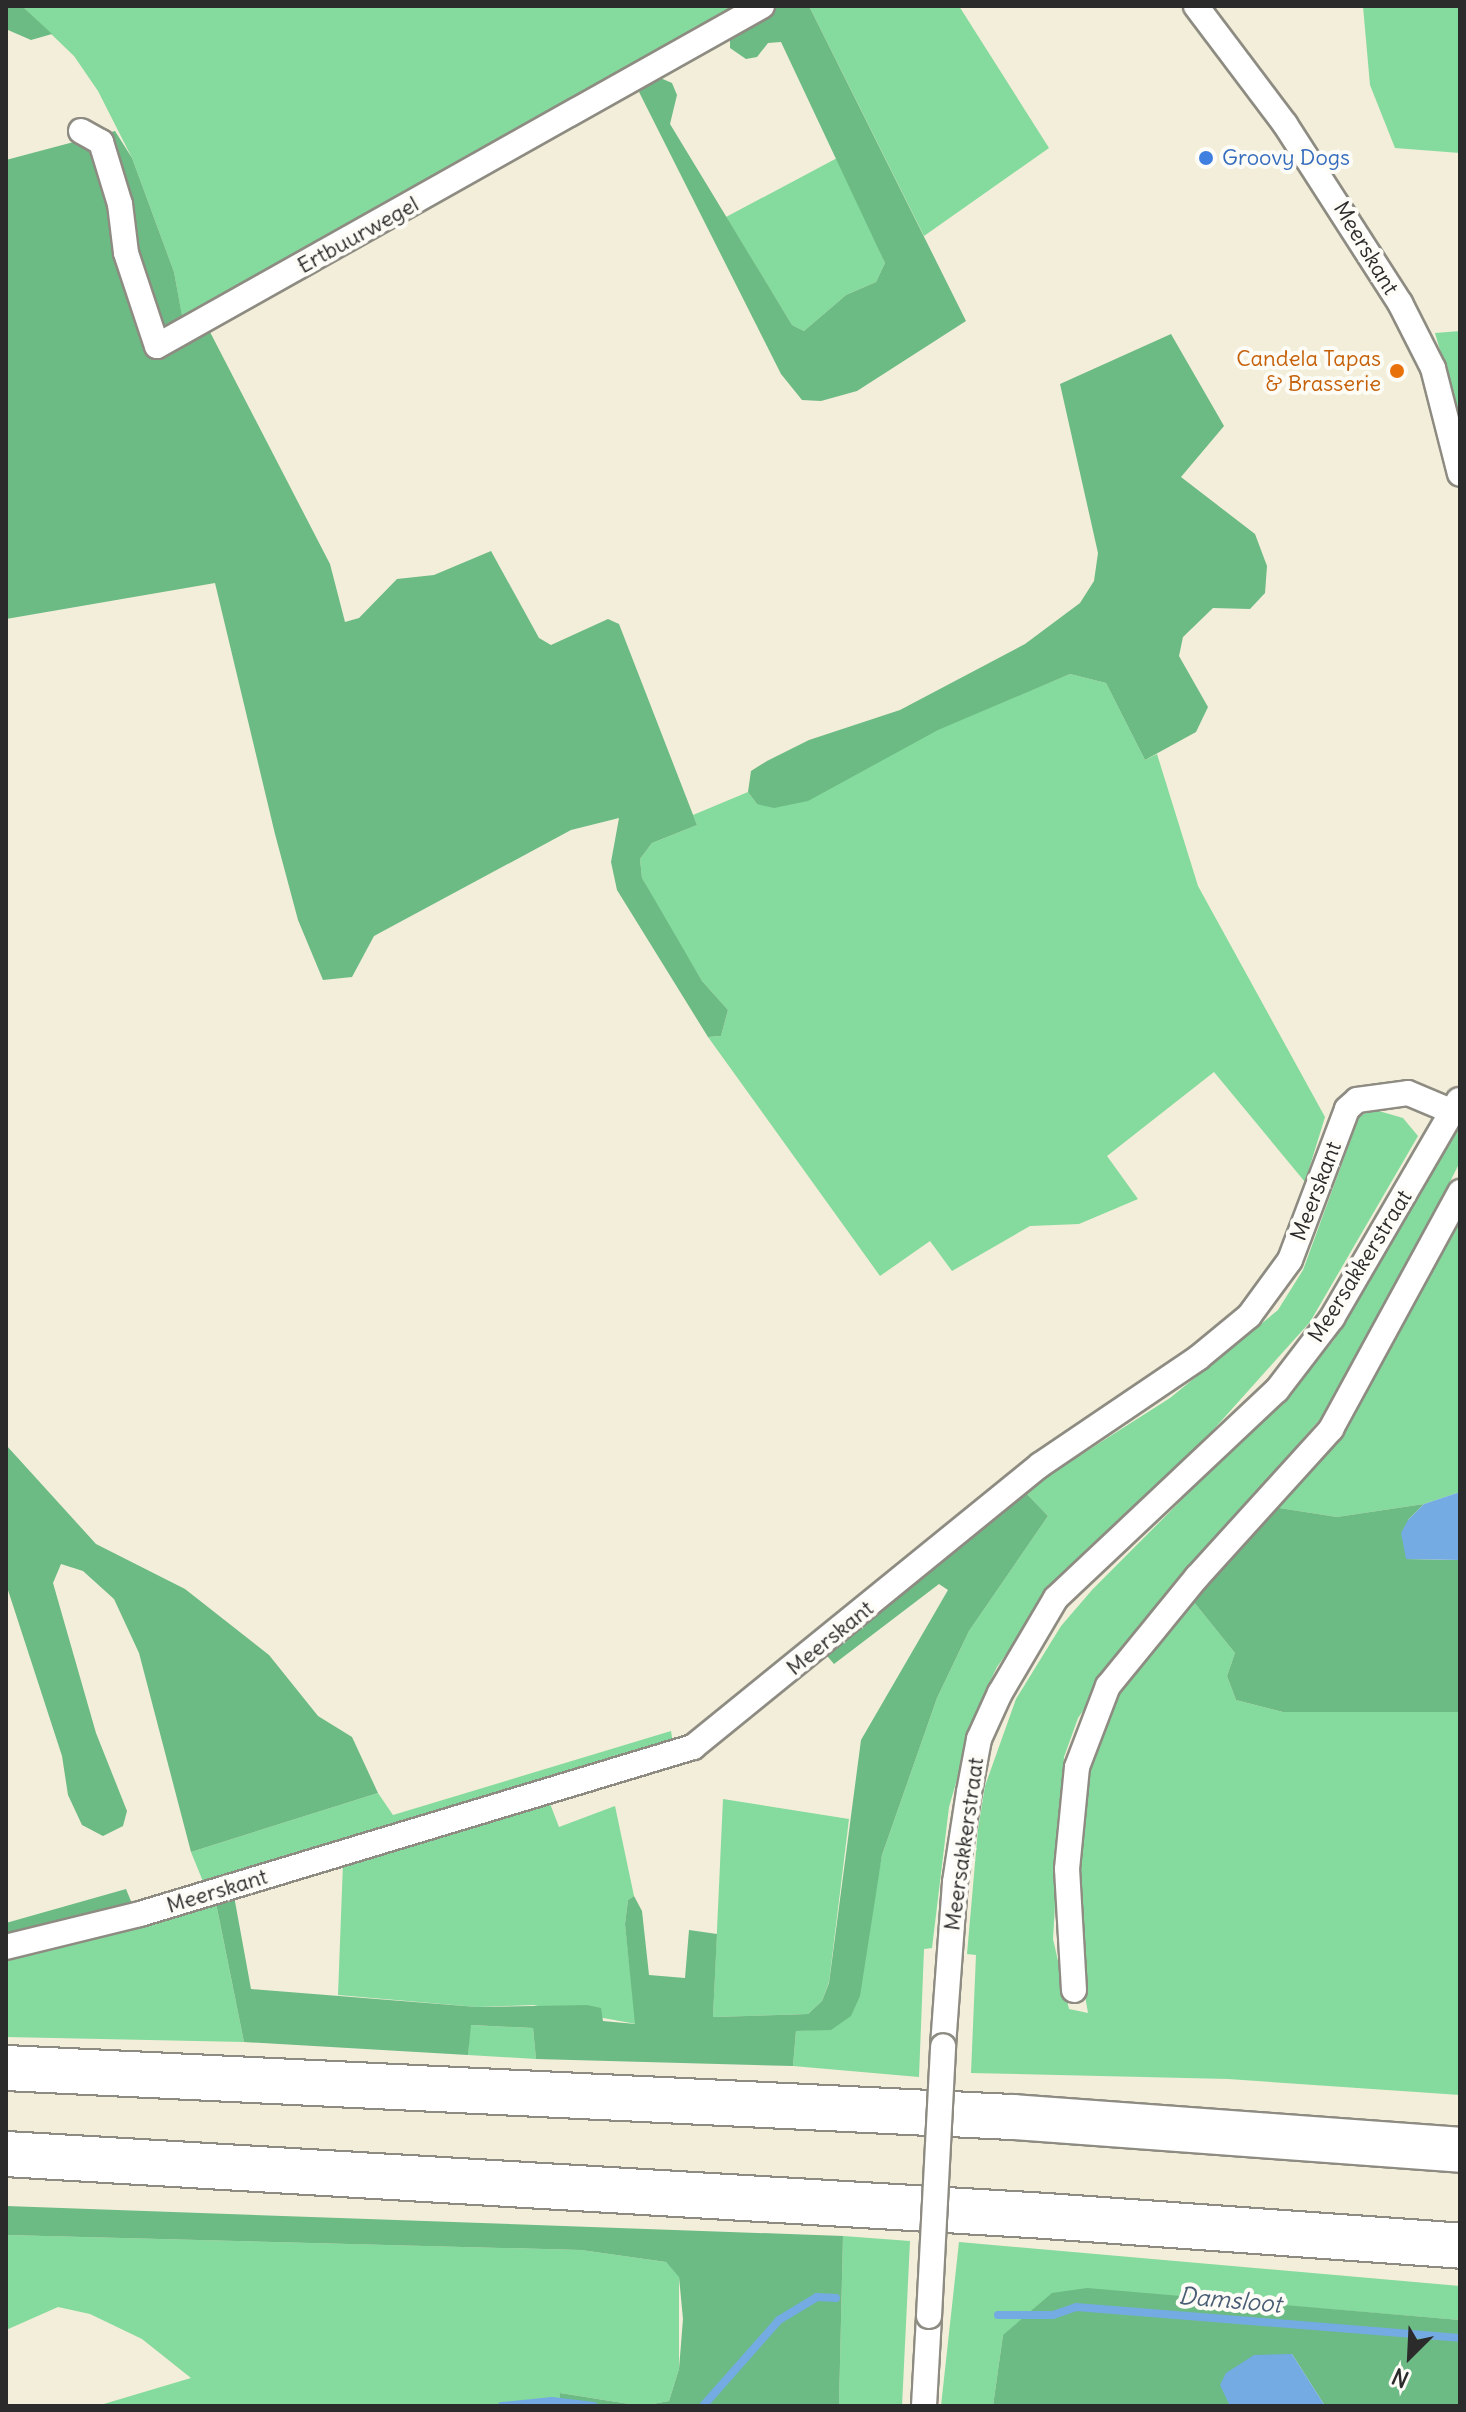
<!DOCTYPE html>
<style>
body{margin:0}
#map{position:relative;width:1466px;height:2412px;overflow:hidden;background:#f2eed9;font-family:Delius,sans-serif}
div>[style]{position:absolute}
.green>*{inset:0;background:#85da9d}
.forest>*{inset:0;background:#6cba84}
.water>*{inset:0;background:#75abe3}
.stream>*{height:8px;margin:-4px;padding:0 4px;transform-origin:4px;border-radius:4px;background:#75abe3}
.roads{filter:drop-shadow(2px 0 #8e8c82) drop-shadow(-2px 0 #8e8c82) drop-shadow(0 2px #8e8c82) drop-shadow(0 -2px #8e8c82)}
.minor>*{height:24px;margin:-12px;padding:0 12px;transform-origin:12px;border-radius:12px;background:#fff}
.motorway>*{height:44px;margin:-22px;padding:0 22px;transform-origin:22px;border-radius:22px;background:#fff}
.bridges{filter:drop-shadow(2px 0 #8e8c82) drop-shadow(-2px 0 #8e8c82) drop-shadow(0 2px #8e8c82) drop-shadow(0 -2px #8e8c82)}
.minor-bridge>*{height:24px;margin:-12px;padding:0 12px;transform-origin:12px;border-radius:12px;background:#fff}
.dots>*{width:22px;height:22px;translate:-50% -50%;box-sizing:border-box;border:4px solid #fdfcf7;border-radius:50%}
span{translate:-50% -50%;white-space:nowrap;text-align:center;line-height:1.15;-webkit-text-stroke:8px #fdfcf7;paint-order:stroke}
.shop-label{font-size:22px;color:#366cbe}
.left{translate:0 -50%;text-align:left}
.street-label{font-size:22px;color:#2b2b2b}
.food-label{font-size:22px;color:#c56008}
.right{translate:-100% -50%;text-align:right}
.water-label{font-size:24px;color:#495e75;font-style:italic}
.frame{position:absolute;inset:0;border:8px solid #2b2b2b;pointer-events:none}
.north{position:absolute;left:1370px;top:2316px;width:80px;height:80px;-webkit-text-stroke:6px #fdfcf7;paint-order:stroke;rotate:204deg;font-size:22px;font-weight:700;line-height:32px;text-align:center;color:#2b2b2b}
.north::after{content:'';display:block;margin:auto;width:28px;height:36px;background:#2b2b2b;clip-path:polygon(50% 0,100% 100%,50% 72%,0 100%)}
</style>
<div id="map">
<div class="green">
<div style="clip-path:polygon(22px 6px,747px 6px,183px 322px,174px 272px,132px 158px,98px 91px,74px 56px)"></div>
<div style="clip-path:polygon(809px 6px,959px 6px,1049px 148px,924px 236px)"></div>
<div style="clip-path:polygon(1363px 6px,1460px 6px,1460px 153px,1395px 148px,1370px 85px)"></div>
<div style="clip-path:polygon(839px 157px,885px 263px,876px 282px,846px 295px,804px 331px,792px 325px,726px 217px)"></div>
<div style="clip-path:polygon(1460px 331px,1460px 419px,1435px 333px)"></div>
<div style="clip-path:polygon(1070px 674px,1106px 683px,1145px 760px,1157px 754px,1198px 886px,1325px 1117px,1305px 1182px,1214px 1072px,1107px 1156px,1138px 1199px,1079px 1224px,1030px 1226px,952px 1271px,930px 1241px,880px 1276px,708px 1037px,721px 1036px,728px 1010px,702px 981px,659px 910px,642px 878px,640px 859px,652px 843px,697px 825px,693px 815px,748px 792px,757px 804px)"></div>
<div style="clip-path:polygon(1372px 1109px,1403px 1118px,1418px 1136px,1310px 1322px,1197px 1448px,1087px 1549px,1053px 1588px,997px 1667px,978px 1707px,949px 1807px,932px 1948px,924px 1949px,919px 2077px,793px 2066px,796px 2031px,831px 2029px,871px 1915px,882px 1855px,937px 1698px,969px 1631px,1048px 1516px,1024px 1491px,1170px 1398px,1278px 1310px,1303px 1270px,1359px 1117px)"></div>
<div style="clip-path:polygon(1460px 1120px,1460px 1162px,1342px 1394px,1158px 1604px,1078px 1718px,1064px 1757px,1053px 1939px,1069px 2009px,1088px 2013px,1078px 1956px,1081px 1784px,1120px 1684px,1189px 1596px,1235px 1653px,1227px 1676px,1236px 1700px,1283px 1712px,1460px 1712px,1460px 2095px,1228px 2079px,971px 2073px,976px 1955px,967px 1954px,978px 1829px,985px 1786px,1016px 1699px,1061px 1626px,1092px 1590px,1293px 1388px,1334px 1340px)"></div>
<div style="clip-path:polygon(1460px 1206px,1460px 1492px,1424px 1504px,1337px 1517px,1273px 1507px)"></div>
<div style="clip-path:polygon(671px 1731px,673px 1744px,204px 1884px,191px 1852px,378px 1793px,393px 1815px)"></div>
<div style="clip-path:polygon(723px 1799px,849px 1819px,829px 1982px,822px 2001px,808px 2014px,713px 2017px)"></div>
<div style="clip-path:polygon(549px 1801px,559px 1827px,615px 1806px,634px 1896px,628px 1900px,625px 1924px,636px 2024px,533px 2005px,477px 2007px,338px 1995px,343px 1863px)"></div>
<div style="clip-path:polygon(216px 1903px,244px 2042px,6px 2037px,6px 1959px)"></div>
<div style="clip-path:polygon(470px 2025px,533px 2028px,536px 2059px,468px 2055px)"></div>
<div style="clip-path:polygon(6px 2235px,581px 2250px,666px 2262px,679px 2276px,679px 2369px,669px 2401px,642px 2406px,560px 2393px,560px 2406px,97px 2406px,191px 2378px,142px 2339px,90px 2314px,58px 2307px,6px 2330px)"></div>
<div style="clip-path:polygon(843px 2236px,910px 2241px,902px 2406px,839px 2406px)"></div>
<div style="clip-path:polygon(959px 2242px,1460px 2286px,1460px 2320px,1169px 2296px,1003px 2335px,993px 2406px,941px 2406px)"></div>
</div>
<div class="forest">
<div style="clip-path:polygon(6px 6px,22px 6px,52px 34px,31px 40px,8px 30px)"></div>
<div style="clip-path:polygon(779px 6px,809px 6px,966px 321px,857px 391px,821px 401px,802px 400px,781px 374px,639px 92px,658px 77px,672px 83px,677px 95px,670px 124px,792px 325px,804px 331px,846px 295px,876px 282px,885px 263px,781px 42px,768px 43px,757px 57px,746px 59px,730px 48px,730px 36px)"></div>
<div style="clip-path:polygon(115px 131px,132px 158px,174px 272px,183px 321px,210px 332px,330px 564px,345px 622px,359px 618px,397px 579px,434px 575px,491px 551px,539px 638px,551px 645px,608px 619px,619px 624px,697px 825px,652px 843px,640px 859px,642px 878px,702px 981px,728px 1010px,721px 1036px,708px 1037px,617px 890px,611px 862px,619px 818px,571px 830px,374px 936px,352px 977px,323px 980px,298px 920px,275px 834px,215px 583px,6px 619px,6px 160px)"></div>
<div style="clip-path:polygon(1171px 334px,1224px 426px,1181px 477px,1255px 534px,1267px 566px,1265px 593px,1250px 609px,1213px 608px,1183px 637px,1179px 656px,1208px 707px,1196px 732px,1145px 760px,1106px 683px,1070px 674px,938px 730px,808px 801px,774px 808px,757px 804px,748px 792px,751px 771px,767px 761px,809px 740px,900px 710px,1025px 644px,1080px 603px,1094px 581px,1098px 553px,1060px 384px)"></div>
<div style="clip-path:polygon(6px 1445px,96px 1544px,185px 1589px,269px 1655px,318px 1716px,352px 1737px,378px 1793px,191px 1852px,139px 1653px,114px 1599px,83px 1571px,61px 1564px,53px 1583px,96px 1733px,127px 1811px,123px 1826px,103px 1836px,82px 1825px,68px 1795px,62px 1756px,6px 1584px)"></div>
<div style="clip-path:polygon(1024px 1491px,1048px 1516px,969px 1631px,937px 1698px,882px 1855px,860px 1996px,851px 2016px,831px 2030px,796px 2031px,793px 2066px,536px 2059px,533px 2028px,471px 2025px,468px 2055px,244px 2042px,216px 1903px,234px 1896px,251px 1989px,477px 2007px,587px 2005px,601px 2008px,603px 2021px,635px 2024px,625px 1924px,628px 1900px,634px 1896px,642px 1911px,649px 1975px,685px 1978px,689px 1930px,717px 1934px,713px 2017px,808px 2014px,822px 2001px,829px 1983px,861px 1740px,948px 1590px,939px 1584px,834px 1664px,823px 1651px)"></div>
<div style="clip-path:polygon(1424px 1504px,1408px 1520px,1406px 1559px,1460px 1560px,1460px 1712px,1283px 1712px,1236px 1700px,1227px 1676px,1235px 1653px,1189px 1596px,1273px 1507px,1337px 1517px)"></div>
<div style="clip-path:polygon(126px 1889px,133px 1906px,6px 1939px,6px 1923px)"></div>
<div style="clip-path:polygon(6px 2206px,843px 2236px,839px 2406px,560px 2406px,560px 2393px,642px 2406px,669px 2401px,679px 2369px,683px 2319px,679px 2277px,666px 2262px,581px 2250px,6px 2235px)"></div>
<div style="clip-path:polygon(1087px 2288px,1460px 2320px,1460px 2406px,1325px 2406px,1292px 2354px,1230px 2406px,993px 2406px,1003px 2335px,1052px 2293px)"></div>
</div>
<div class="water">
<div style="clip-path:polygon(1460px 1492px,1460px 1560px,1406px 1559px,1401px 1533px,1408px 1520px,1424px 1504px)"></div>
<div style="clip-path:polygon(1292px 2354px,1325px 2406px,1230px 2406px,1220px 2385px,1226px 2373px,1254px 2355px)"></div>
</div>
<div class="stream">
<div style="left:998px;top:2315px;width:55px"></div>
<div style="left:1053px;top:2315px;width:24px;rotate:-19deg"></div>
<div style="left:1076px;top:2307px;width:385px;rotate:4.6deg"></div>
<div style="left:502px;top:2406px;width:50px;rotate:-5.7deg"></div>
<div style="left:552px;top:2401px;width:42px;rotate:6.8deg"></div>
<div style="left:703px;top:2406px;width:115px;rotate:-48.5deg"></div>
<div style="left:779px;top:2320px;width:44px;rotate:-31.2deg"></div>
<div style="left:817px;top:2297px;width:19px;rotate:3deg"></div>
</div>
<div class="roads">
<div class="minor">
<div style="left:1196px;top:6px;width:148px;rotate:53deg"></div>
<div style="left:1285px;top:124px;width:213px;rotate:57.3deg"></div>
<div style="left:1400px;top:303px;width:73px;rotate:63.1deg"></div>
<div style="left:1433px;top:368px;width:109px;rotate:75.7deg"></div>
<div style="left:81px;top:131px;width:23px;rotate:29deg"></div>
<div style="left:101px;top:142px;width:65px;rotate:73deg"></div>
<div style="left:120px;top:204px;width:49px;rotate:83deg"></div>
<div style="left:126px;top:253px;width:98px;rotate:71.6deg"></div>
<div style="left:157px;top:346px;width:694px;rotate:-29.34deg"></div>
<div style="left:6px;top:1947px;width:138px;rotate:-13.8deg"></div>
<div style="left:140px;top:1914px;width:578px;rotate:-16.8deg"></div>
<div style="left:693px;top:1747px;width:447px;rotate:-39.1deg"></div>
<div style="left:1040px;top:1465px;width:191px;rotate:-34.1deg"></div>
<div style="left:1198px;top:1358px;width:66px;rotate:-39.5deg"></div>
<div style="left:1249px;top:1316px;width:69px;rotate:-53.8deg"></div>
<div style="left:1290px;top:1260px;width:161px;rotate:-69.3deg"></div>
<div style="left:1347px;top:1109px;width:13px;rotate:-42deg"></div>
<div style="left:1357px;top:1100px;width:51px;rotate:-7.8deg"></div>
<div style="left:1408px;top:1093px;width:49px;rotate:22.9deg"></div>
<div style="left:1074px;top:1990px;width:121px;rotate:-93.3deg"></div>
<div style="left:1067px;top:1869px;width:102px;rotate:-84.4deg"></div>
<div style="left:1077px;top:1767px;width:87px;rotate:-69.1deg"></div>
<div style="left:1108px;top:1686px;width:141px;rotate:-50.8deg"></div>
<div style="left:1197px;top:1577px;width:200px;rotate:-47.8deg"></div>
<div style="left:1331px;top:1429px;width:270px;rotate:-61.4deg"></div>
<div style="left:943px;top:2046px;width:164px;rotate:-85.8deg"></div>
<div style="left:955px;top:1882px;width:91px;rotate:-81.2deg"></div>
<div style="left:969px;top:1792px;width:54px;rotate:-79.3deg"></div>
<div style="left:979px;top:1739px;width:51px;rotate:-65.5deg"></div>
<div style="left:1000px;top:1693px;width:110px;rotate:-59.5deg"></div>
<div style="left:1056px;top:1598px;width:303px;rotate:-43.3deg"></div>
<div style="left:1277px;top:1390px;width:91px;rotate:-52.6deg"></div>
<div style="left:1332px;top:1318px;width:252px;rotate:-59.8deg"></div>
<div style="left:924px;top:2406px;width:90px;rotate:-86.8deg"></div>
</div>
<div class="motorway">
<div style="left:6px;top:2068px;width:1008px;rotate:2.79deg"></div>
<div style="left:1013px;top:2117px;width:448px;rotate:4.2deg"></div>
<div style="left:6px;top:2154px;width:1042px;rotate:3.41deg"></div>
<div style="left:1046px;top:2216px;width:415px;rotate:4.1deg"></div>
</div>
</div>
<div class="bridges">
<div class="minor-bridge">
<div style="left:929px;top:2316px;width:270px;rotate:-87deg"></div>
</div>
</div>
<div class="dots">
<div style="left:1206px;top:158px;background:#3f7fe0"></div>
<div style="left:1397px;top:371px;background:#e8710a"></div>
</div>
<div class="shop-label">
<span class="left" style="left:1222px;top:158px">Groovy Dogs</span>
</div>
<div class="street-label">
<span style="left:358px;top:235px;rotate:-29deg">Ertbuurwegel</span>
<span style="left:1366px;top:248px;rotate:59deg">Meerskant</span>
<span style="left:1316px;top:1191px;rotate:-69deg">Meerskant</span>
<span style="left:1360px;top:1266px;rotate:-58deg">Meersakkerstraat</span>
<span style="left:830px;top:1638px;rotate:-39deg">Meerskant</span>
<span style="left:964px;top:1844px;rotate:-82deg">Meersakkerstraat</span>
<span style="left:217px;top:1891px;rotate:-17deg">Meerskant</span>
</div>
<div class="food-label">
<span class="right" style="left:1381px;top:371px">Candela Tapas<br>&amp; Brasserie</span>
</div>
<div class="water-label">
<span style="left:1230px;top:2300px;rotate:5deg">Damsloot</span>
</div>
<div class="frame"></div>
<div class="north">N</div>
</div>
